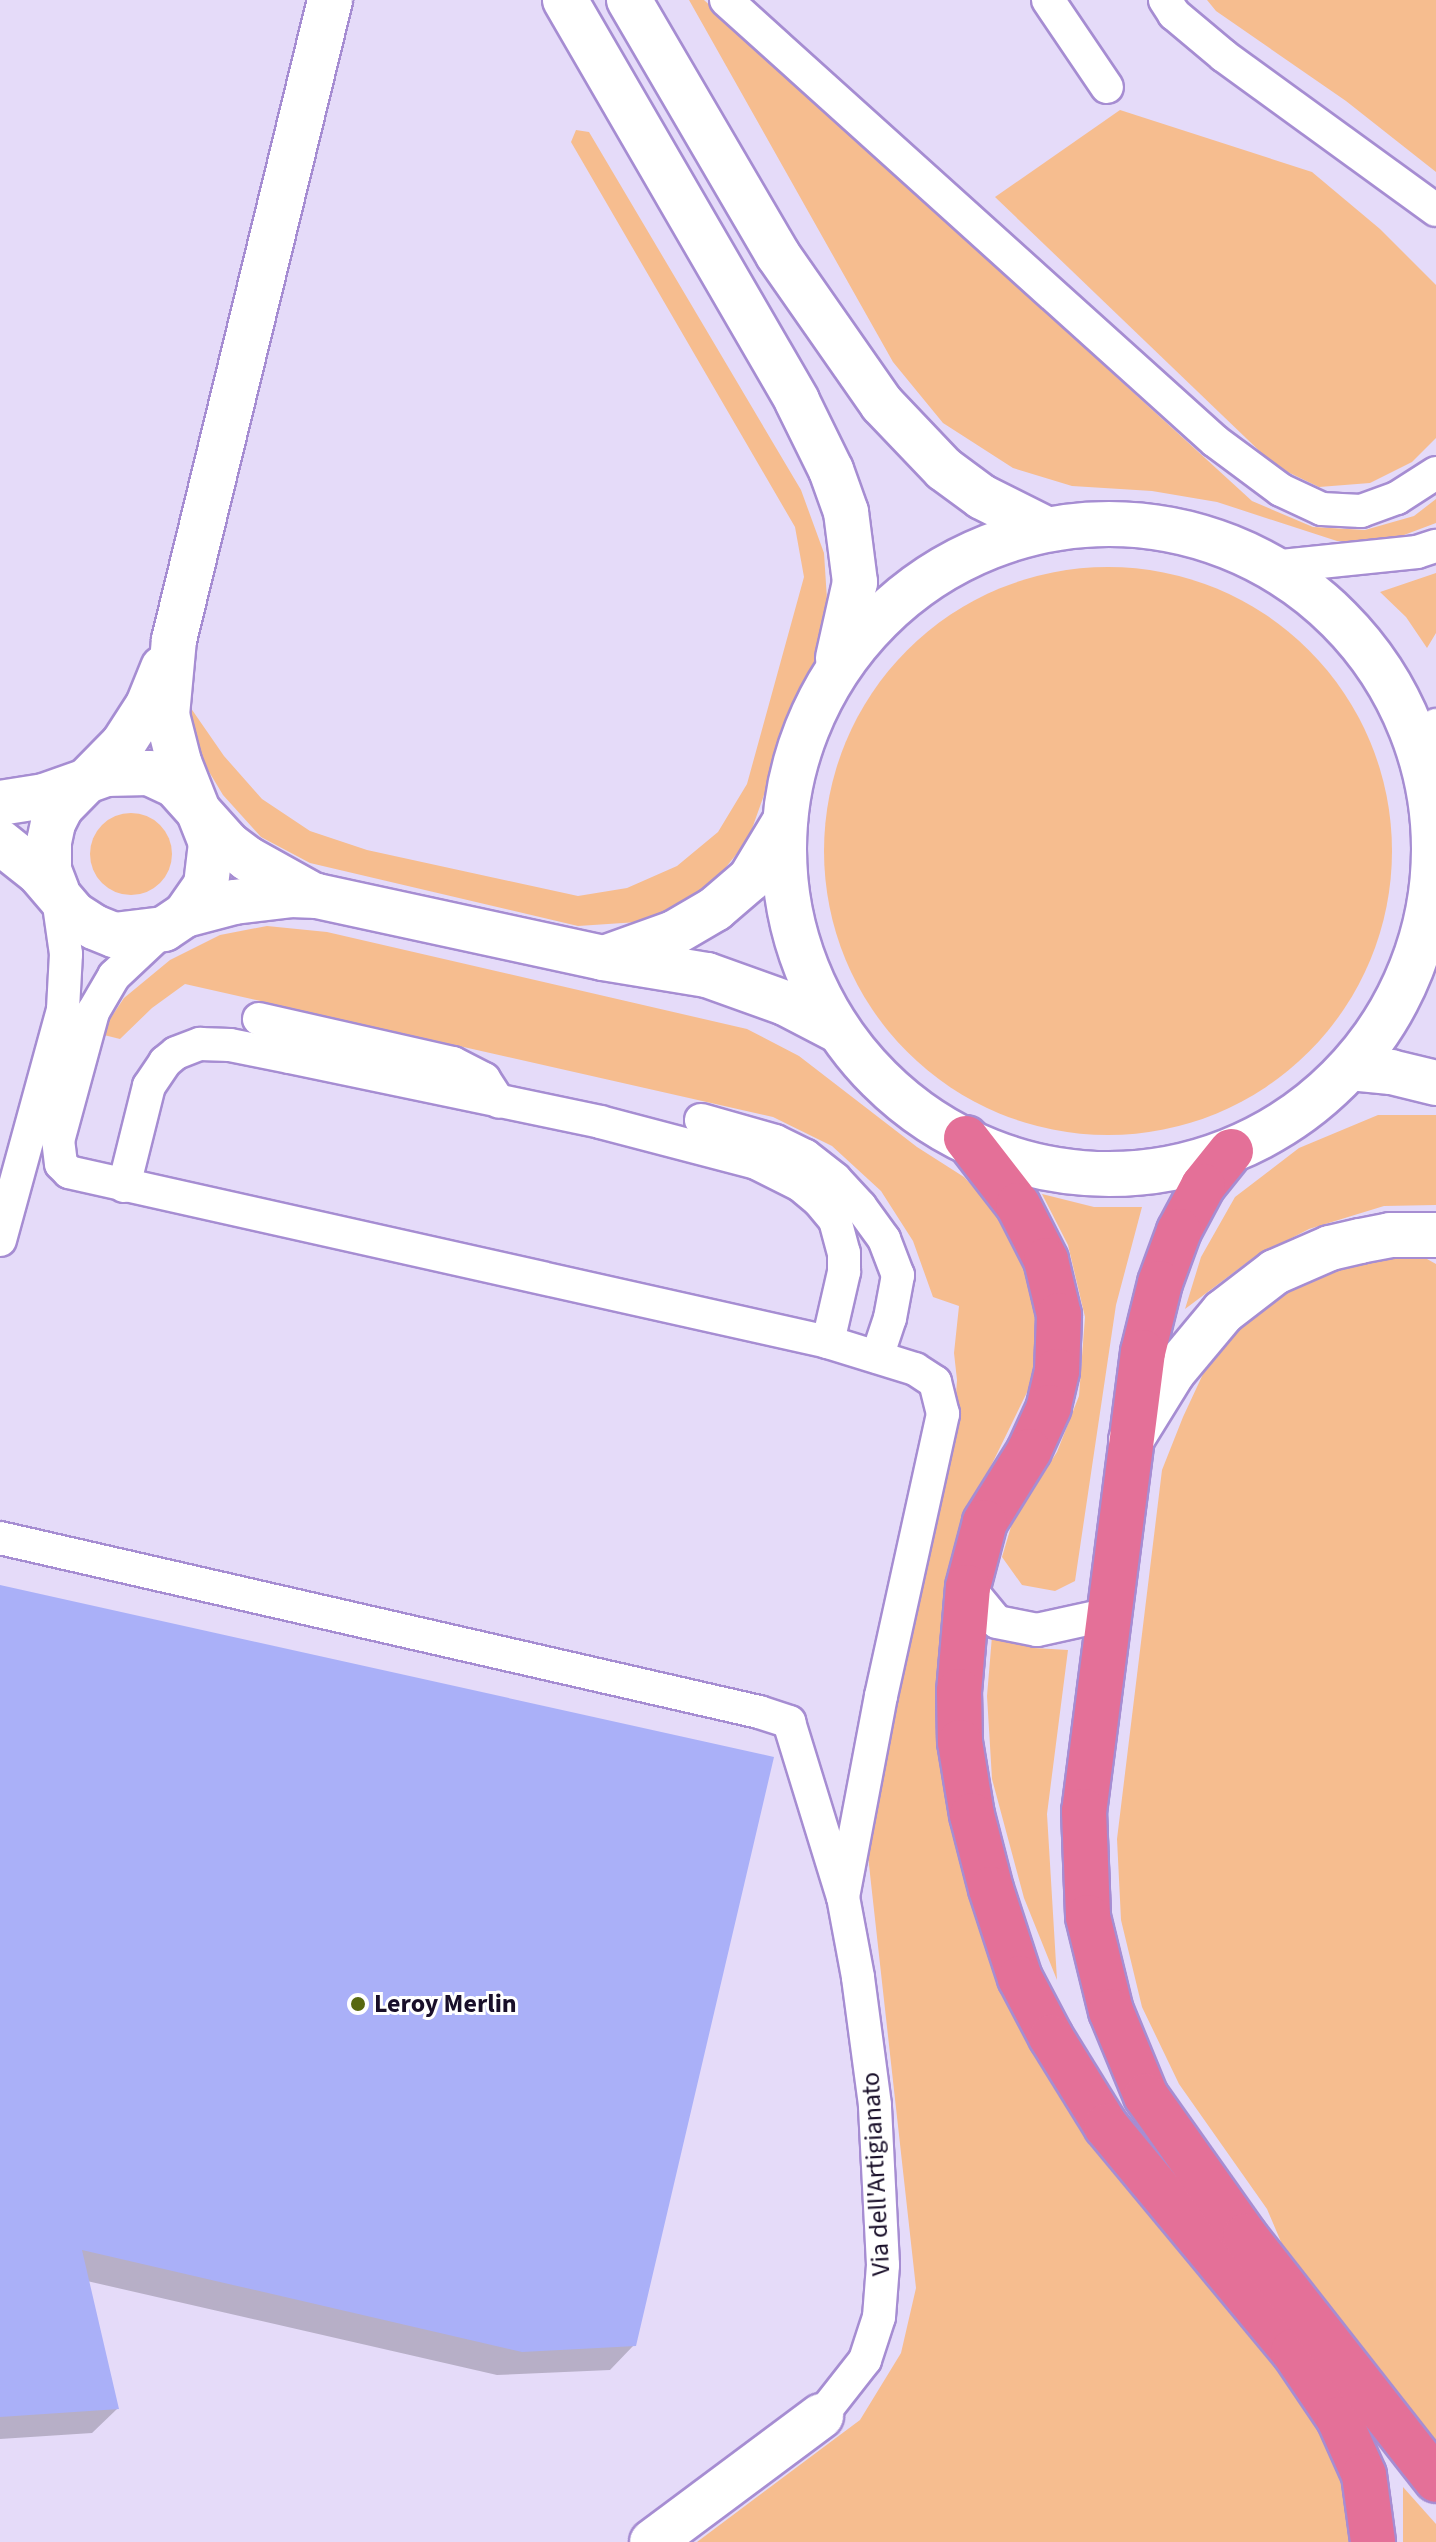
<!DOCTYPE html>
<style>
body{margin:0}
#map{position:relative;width:1436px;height:2542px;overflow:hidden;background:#e5dbf9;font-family:"Source Sans 3",sans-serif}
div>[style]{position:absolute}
.green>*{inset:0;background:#f6bd8f}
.round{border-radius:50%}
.shadow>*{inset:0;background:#0003}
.building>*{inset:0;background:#aab0f8}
.roads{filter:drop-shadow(2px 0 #a68dd2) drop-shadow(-2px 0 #a68dd2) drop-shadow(0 2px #a68dd2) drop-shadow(0 -2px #a68dd2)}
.lane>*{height:32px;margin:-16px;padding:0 16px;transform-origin:16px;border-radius:16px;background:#fff}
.street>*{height:44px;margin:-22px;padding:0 22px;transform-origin:22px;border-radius:22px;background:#fff}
.secondary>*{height:44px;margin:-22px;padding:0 22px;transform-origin:22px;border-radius:22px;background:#fff}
.secondary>.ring{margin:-22px;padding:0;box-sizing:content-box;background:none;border:44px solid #fff;border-radius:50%}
.highway>*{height:44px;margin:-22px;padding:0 22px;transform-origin:22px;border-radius:22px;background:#e47098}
.dots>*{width:22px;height:22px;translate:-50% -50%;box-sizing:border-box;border:4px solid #fff;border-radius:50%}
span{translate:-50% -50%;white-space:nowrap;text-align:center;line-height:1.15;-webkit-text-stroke:6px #fff;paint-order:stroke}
.poi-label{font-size:26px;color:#190f29;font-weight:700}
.left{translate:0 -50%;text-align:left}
.street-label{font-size:26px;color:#190f29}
</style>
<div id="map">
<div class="green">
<div style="clip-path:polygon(689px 0,704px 0,1252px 501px,1313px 527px,1365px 530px,1414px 516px,1436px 499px,1436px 523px,1388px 541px,1337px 541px,1217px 502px,1152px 491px,1072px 486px,1013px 468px,943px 423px,893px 362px)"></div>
<div style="clip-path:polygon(1207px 0,1436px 0,1436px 172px,1346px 101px,1216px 11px)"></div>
<div style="clip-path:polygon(1120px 110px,1312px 172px,1380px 229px,1436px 285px,1436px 438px,1412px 462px,1370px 483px,1319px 487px,1275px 466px,995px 197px)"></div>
<div style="clip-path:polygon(576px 130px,589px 132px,801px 490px,824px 553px,828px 615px,816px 660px,788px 714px,775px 764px,748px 840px,704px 894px,653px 921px,578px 926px,310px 863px,261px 837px,223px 795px,196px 750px,188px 704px,224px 756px,262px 799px,310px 831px,367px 850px,578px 896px,627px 888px,677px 866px,718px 832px,747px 784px,804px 577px,795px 527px,571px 142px)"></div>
<div class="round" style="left:824px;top:567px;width:568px;height:568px"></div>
<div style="clip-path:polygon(1436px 573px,1436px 633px,1427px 648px,1406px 617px,1380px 592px)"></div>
<div class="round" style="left:90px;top:813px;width:82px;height:82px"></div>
<div style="clip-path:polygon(267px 926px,327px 932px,747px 1029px,799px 1056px,917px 1147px,964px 1177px,995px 1210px,1023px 1262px,1038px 1319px,1034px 1378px,965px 1519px,990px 1952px,1277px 2355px,1315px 2416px,1340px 2479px,1351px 2542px,697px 2542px,860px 2420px,901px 2353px,916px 2288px,867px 1847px,882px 1749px,954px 1425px,957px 1380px,954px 1353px,959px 1306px,933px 1297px,913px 1241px,881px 1191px,832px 1146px,773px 1117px,185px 984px,152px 1008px,120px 1039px,100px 1034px,124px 998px,170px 960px,220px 935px)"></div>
<div style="clip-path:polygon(1378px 1115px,1436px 1115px,1436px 1205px,1384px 1206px,1309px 1229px,1253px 1258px,1185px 1309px,1201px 1257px,1235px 1197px,1299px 1148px)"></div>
<div style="clip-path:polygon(1042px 1194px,1094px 1207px,1142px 1207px,1116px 1305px,1075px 1581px,1055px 1591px,1022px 1585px,1002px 1557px,1013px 1520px,1057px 1452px,1079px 1396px,1085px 1317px,1068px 1245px)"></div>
<div style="clip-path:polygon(1377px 1259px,1427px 1259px,1436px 1264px,1436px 2453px,1287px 2256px,1267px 2209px,1179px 2084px,1142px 2007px,1121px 1920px,1117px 1839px,1162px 1470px,1183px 1417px,1210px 1359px,1261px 1307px,1319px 1274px)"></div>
<div style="clip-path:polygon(992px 1636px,1034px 1648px,1068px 1650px,1047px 1814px,1057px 1980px,1024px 1898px,992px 1779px,987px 1696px)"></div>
<div style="clip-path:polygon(1403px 2487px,1436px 2524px,1436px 2542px,1403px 2542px)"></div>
</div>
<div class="shadow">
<div style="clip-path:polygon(0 1587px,634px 2345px,610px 2370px,497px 2375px,87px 2281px,117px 2409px,92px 2433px,0 2439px)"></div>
</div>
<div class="building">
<div style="clip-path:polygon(0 1585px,774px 1757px,636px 2346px,522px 2352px,82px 2250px,119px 2409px,0 2417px)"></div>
</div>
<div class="roads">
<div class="lane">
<div style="left:726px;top:0;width:658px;rotate:42.05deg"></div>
<div style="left:1215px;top:441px;width:82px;rotate:36.6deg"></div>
<div style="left:1281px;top:490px;width:45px;rotate:24.9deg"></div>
<div style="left:1322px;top:509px;width:39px;rotate:3deg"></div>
<div style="left:1361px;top:511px;width:38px;rotate:-20deg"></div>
<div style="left:1397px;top:498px;width:46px;rotate:-32.7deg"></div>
<div style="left:1048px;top:0;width:105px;rotate:55.9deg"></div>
<div style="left:1165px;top:0;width:17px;rotate:57deg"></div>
<div style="left:1174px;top:14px;width:65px;rotate:40deg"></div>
<div style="left:1224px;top:56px;width:262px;rotate:36deg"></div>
<div style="left:1272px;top:567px;width:146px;rotate:-5.9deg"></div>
<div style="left:1417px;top:552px;width:20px;rotate:-18deg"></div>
<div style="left:1426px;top:777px;width:53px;rotate:-79.1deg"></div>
<div style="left:259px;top:1019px;width:199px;rotate:12.8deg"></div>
<div style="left:453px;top:1063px;width:35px;rotate:27deg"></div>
<div style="left:484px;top:1079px;width:27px;rotate:57deg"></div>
<div style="left:701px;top:1120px;width:77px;rotate:15.8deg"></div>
<div style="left:775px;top:1141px;width:34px;rotate:26deg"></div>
<div style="left:806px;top:1156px;width:37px;rotate:38deg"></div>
<div style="left:835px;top:1179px;width:37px;rotate:47deg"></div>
<div style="left:860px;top:1206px;width:41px;rotate:54deg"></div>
<div style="left:884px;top:1239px;width:39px;rotate:69deg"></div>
<div style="left:898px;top:1275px;width:44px;rotate:100.5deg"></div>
<div style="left:890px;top:1318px;width:41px;rotate:108.4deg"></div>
<div style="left:124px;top:1186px;width:103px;rotate:-76deg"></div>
<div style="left:149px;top:1086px;width:29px;rotate:-56deg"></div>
<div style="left:165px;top:1062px;width:14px;rotate:-39deg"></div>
<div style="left:176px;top:1053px;width:26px;rotate:-21deg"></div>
<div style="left:200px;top:1044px;width:30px;rotate:2deg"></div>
<div style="left:230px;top:1045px;width:61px;rotate:11.3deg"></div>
<div style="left:290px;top:1057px;width:317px;rotate:11.8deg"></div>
<div style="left:600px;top:1122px;width:161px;rotate:14.7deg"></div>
<div style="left:756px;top:1163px;width:49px;rotate:26.6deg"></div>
<div style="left:800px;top:1185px;width:25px;rotate:40deg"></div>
<div style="left:819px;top:1201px;width:25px;rotate:50deg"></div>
<div style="left:835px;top:1220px;width:34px;rotate:75deg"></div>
<div style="left:844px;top:1253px;width:19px;rotate:90deg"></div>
<div style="left:844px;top:1272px;width:72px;rotate:102.9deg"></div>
<div style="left:0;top:1240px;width:239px;rotate:-74.7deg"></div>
<div style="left:63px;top:1009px;width:55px;rotate:-86.9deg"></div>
<div style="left:66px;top:954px;width:64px;rotate:-98.1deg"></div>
<div style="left:0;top:1538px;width:779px;rotate:12.91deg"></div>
<div style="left:759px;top:1712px;width:32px;rotate:18deg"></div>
<div style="left:789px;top:1722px;width:183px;rotate:72.9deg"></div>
<div style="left:843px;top:1897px;width:205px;rotate:-79.3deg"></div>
<div style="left:881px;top:1696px;width:289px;rotate:-77.6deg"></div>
<div style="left:943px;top:1414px;width:33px;rotate:-104deg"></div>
<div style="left:935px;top:1382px;width:24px;rotate:-147deg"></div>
<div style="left:915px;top:1369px;width:91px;rotate:-162.8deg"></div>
<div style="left:828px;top:1342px;width:778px;rotate:-167.38deg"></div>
<div style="left:69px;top:1172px;width:11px;rotate:-135deg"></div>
<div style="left:61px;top:1164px;width:23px;rotate:-97deg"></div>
<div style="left:58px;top:1141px;width:134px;rotate:-74.8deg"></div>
<div style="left:93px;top:1012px;width:42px;rotate:-59.7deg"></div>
<div style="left:114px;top:976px;width:69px;rotate:-43.2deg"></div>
<div style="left:968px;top:1587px;width:45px;rotate:50.4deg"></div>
<div style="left:997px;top:1622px;width:41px;rotate:11.3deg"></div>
<div style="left:1037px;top:1630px;width:75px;rotate:-12.4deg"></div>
<div style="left:821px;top:2416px;width:71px;rotate:-51.8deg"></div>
<div style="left:865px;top:2360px;width:45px;rotate:-72deg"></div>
<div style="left:879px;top:2317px;width:52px;rotate:-85.6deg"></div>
<div style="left:883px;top:2265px;width:160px;rotate:-92.9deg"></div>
<div style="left:875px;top:2105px;width:129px;rotate:-97.6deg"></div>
<div style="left:858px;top:1977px;width:81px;rotate:-100.6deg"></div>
</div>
<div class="street">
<div style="left:0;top:803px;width:45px;rotate:-9deg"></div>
<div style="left:44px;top:796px;width:66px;rotate:-19.5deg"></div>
<div style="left:106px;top:774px;width:43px;rotate:-1.3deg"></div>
<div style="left:149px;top:773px;width:29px;rotate:25deg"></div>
<div style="left:175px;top:785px;width:79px;rotate:48.1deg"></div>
<div style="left:228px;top:844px;width:25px;rotate:37deg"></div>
<div style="left:248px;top:859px;width:72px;rotate:29.1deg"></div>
<div style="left:0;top:842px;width:50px;rotate:38.5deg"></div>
<div style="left:39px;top:873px;width:54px;rotate:49.5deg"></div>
<div style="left:74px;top:914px;width:24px;rotate:33deg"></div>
<div style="left:94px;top:927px;width:22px;rotate:22deg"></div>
<div style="left:114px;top:935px;width:50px;rotate:-6.8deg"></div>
<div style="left:164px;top:929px;width:25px;rotate:-34deg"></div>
<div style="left:185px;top:915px;width:51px;rotate:-14.9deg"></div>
<div style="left:234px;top:902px;width:57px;rotate:-7deg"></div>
<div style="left:291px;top:895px;width:26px;rotate:2deg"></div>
<div style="left:317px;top:896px;width:293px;rotate:12.2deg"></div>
<div style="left:603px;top:958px;width:105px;rotate:9.3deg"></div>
<div style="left:707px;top:975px;width:83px;rotate:19.7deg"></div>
<div style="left:785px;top:1003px;width:59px;rotate:27.4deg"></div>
<div style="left:57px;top:891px;width:22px;rotate:-111deg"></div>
<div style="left:49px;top:870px;width:28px;rotate:-90deg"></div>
<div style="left:49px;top:842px;width:19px;rotate:-78deg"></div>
<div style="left:53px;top:823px;width:18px;rotate:-63deg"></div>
<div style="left:61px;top:807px;width:88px;rotate:-45.5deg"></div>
<div style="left:123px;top:744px;width:46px;rotate:-57.3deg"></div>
<div style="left:148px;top:705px;width:40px;rotate:-68deg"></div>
<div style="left:185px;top:915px;width:37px;rotate:-55deg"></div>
<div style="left:206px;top:885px;width:42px;rotate:-83.2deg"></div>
<div style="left:211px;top:843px;width:87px;rotate:-111.6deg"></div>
<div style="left:179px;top:762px;width:49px;rotate:-104.3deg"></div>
<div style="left:167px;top:715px;width:75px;rotate:-84.7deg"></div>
<div style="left:174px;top:640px;width:659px;rotate:-76.3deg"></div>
<div style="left:610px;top:956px;width:68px;rotate:-19.8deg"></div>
<div style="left:674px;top:933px;width:48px;rotate:-30.3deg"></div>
<div style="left:715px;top:909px;width:46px;rotate:-40.6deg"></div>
<div style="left:750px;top:879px;width:68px;rotate:-58.9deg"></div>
<div style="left:652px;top:2542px;width:211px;rotate:-36.7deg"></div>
</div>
<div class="secondary">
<div style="left:565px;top:0;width:463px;rotate:59.9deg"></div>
<div style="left:797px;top:401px;width:77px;rotate:63.8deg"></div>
<div style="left:831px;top:470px;width:45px;rotate:70.3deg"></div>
<div style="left:846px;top:512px;width:71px;rotate:82.7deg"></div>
<div style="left:855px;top:582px;width:78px;rotate:102.6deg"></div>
<div style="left:629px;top:0;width:295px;rotate:59.7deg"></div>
<div style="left:778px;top:255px;width:182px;rotate:55.1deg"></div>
<div style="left:882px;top:404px;width:90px;rotate:46.4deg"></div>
<div style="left:944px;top:469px;width:47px;rotate:36.4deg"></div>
<div style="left:982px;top:497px;width:72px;rotate:26.6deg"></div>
<div class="ring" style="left:784px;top:524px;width:606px;height:606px"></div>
<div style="left:1350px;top:1068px;width:41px;rotate:5.6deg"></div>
<div style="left:1391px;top:1072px;width:46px;rotate:13.7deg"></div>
<div style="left:1131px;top:1440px;width:80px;rotate:-58.3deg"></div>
<div style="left:1173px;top:1372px;width:78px;rotate:-50.2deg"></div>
<div style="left:1223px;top:1312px;width:66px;rotate:-37.6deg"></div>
<div style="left:1275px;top:1272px;width:60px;rotate:-23.6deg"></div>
<div style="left:1330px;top:1248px;width:31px;rotate:-13deg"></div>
<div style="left:1360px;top:1241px;width:31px;rotate:-11deg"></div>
<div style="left:1390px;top:1235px;width:46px"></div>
</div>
<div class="highway">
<div style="left:966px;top:1138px;width:85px;rotate:52.2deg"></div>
<div style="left:1018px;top:1205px;width:62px;rotate:63deg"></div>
<div style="left:1046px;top:1260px;width:57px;rotate:76.7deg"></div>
<div style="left:1059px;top:1315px;width:56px;rotate:92deg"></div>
<div style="left:1057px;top:1371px;width:37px;rotate:103deg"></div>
<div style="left:1049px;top:1407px;width:48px;rotate:114.4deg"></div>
<div style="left:1029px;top:1451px;width:84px;rotate:121.8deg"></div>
<div style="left:985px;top:1522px;width:67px;rotate:104.7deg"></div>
<div style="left:968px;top:1587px;width:104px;rotate:94.9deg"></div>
<div style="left:959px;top:1691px;width:51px;rotate:88.9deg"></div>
<div style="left:960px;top:1742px;width:74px;rotate:80.7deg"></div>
<div style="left:972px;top:1815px;width:76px;rotate:75.6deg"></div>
<div style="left:991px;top:1889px;width:94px;rotate:72deg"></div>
<div style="left:1020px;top:1978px;width:67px;rotate:62.3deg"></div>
<div style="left:1051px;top:2037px;width:105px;rotate:58.3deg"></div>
<div style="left:1106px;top:2126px;width:293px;rotate:50.3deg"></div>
<div style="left:1293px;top:2351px;width:82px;rotate:55.9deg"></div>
<div style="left:1339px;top:2419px;width:61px;rotate:65.9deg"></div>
<div style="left:1364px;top:2475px;width:68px;rotate:82.3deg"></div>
<div style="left:1231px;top:1151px;width:45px;rotate:128.7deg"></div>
<div style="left:1203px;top:1186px;width:51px;rotate:118.1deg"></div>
<div style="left:1179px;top:1231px;width:55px;rotate:110.1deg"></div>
<div style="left:1160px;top:1283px;width:71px;rotate:103.8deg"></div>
<div style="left:1143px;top:1352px;width:463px;rotate:97.3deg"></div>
<div style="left:1084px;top:1811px;width:106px;rotate:87.8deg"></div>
<div style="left:1088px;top:1917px;width:97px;rotate:76.3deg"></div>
<div style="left:1111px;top:2011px;width:92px;rotate:67.6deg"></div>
<div style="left:1146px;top:2096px;width:171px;rotate:54.7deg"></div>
<div style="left:1245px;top:2236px;width:310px;rotate:51.9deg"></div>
</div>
</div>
<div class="dots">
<div style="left:358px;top:2004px;background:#586811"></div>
</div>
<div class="poi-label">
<span class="left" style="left:374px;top:2004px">Leroy Merlin</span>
</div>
<div class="street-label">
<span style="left:876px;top:2174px;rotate:-93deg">Via dell'Artigianato</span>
</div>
</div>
